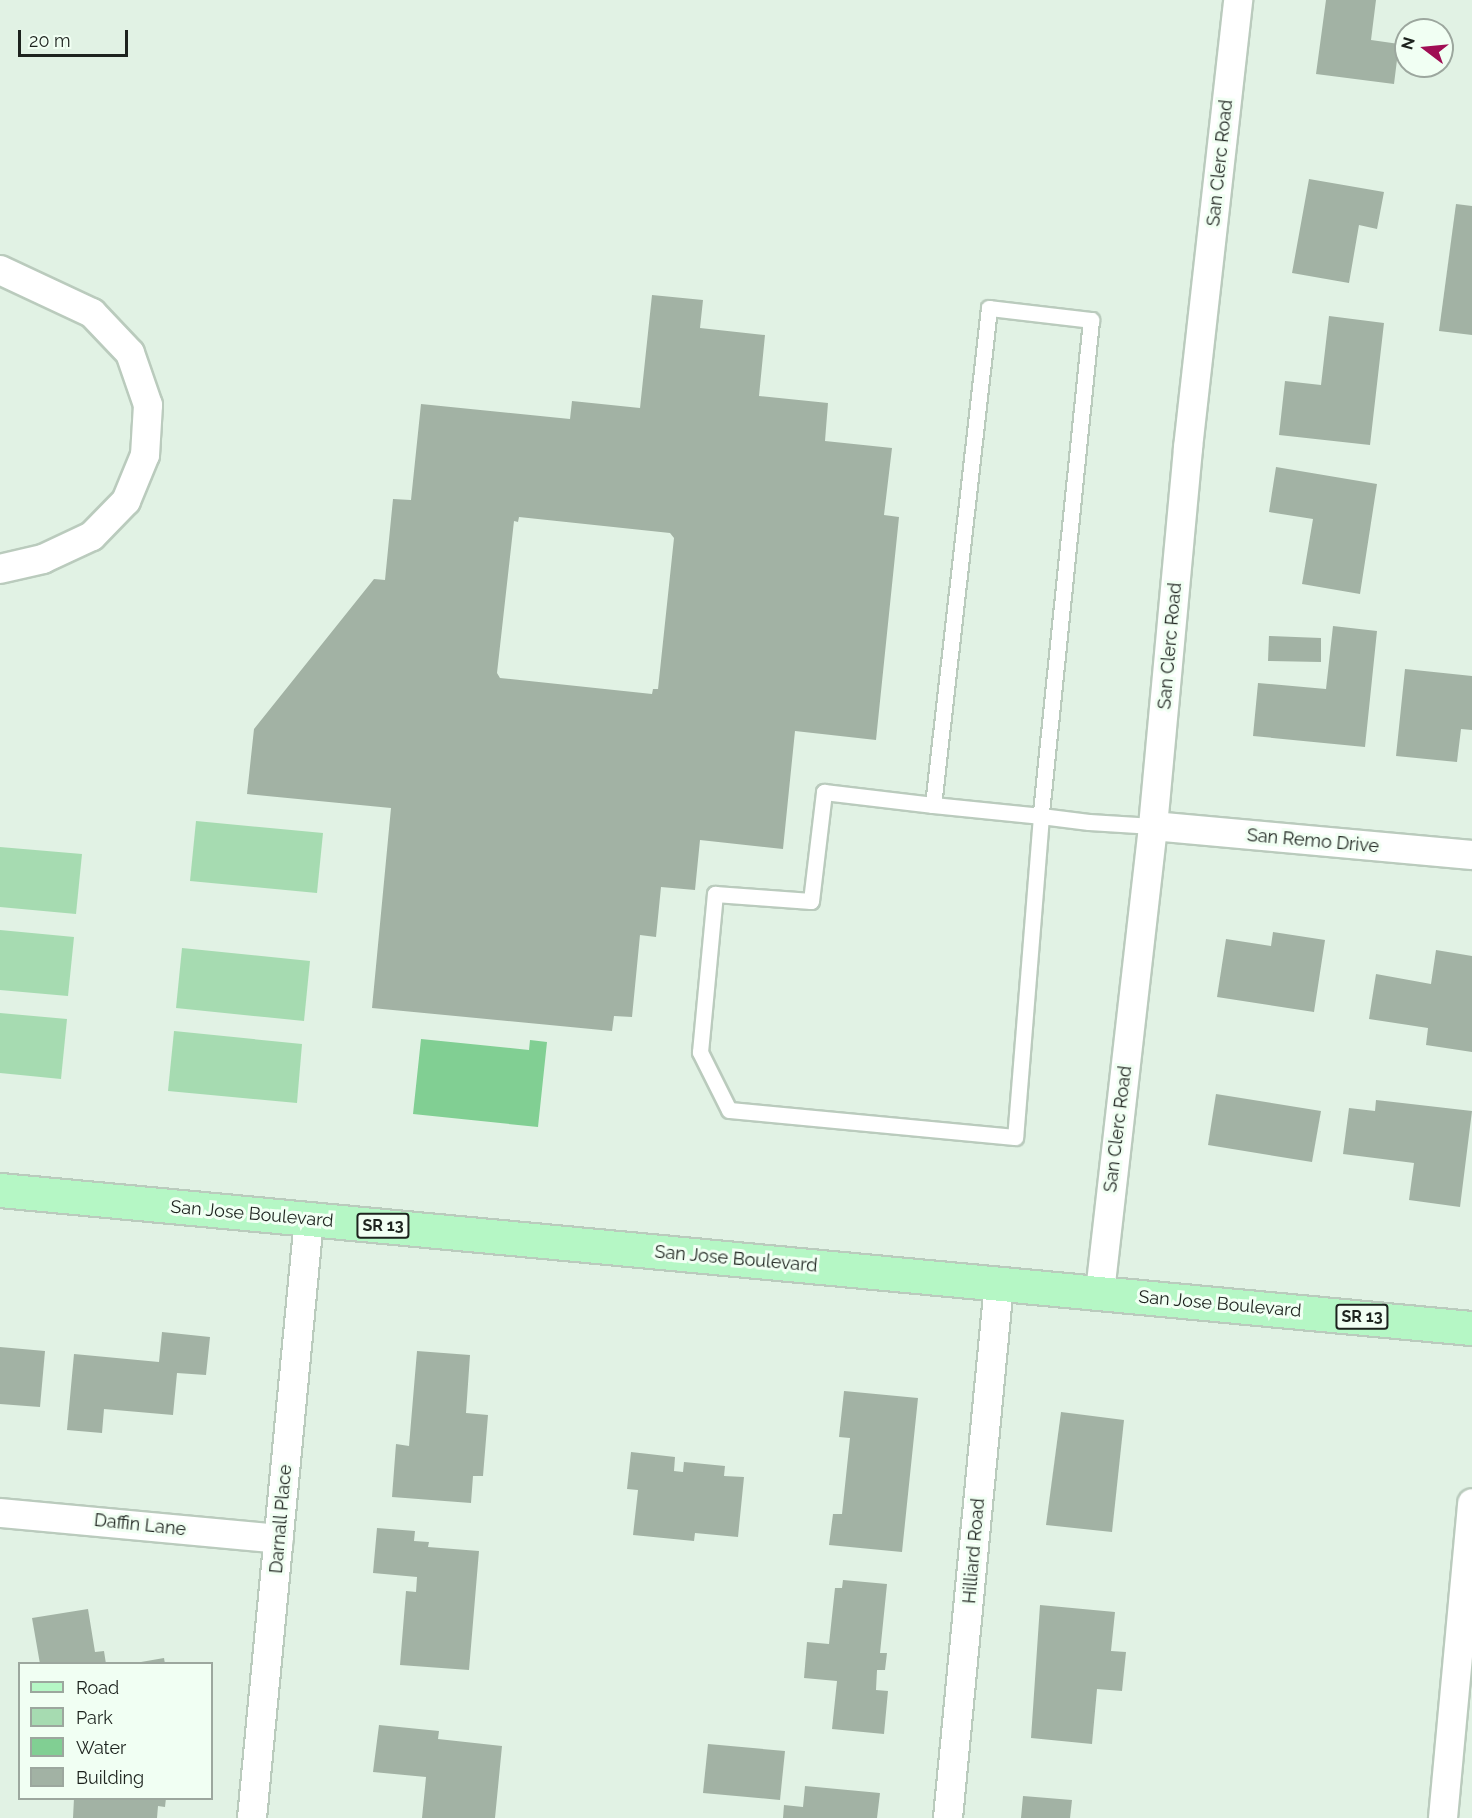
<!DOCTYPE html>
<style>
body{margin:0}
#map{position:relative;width:1472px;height:1818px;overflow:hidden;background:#e1f2e4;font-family:Raleway,sans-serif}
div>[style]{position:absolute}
.green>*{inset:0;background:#a6dbb1}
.water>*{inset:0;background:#81cf93}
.building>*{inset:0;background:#a2b2a4}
.roads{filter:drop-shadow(2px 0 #bacbbd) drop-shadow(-2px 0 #bacbbd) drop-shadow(0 2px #bacbbd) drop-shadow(0 -2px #bacbbd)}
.service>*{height:15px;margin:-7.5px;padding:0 7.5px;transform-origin:7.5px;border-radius:7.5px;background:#fff}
.minor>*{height:28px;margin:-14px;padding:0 14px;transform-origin:14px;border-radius:14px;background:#fff}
.primary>*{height:33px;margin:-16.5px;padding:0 16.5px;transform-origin:16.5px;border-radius:16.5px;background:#b5f7c5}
span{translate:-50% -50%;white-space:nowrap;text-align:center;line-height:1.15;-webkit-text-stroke:6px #f1fff3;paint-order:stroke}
.shield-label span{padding:2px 4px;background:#f1fff3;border:2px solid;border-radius:4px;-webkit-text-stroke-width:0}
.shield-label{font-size:16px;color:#1d231e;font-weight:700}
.street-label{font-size:18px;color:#1d231e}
.legend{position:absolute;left:18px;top:1662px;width:195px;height:138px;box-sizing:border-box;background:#f1fff3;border:2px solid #9ca79e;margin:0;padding:8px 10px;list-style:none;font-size:18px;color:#1d231e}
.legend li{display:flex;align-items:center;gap:12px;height:30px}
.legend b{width:30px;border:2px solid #9ca79e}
.north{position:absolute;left:1394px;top:18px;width:60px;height:60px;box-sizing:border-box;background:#f1fff3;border:2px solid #9ca79e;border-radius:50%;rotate:286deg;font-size:16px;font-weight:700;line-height:24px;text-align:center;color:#1d231e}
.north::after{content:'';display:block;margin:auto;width:21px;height:27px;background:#a00e54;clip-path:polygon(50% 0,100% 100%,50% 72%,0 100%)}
.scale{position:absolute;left:18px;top:30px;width:110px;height:27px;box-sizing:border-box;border:3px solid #1d231e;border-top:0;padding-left:8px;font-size:18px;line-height:21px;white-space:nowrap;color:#1d231e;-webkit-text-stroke:4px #f1fff3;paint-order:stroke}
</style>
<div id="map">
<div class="green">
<div style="clip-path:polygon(196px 821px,323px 833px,317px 893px,190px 881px)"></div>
<div style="clip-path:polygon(0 847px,82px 854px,76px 914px,0 907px)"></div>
<div style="clip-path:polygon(0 930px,74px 937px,68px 996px,0 990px)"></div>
<div style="clip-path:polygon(182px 948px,310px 961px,304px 1021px,176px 1008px)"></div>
<div style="clip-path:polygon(0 1013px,67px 1019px,61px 1079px,0 1073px)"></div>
<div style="clip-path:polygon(174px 1031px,302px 1044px,297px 1103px,168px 1091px)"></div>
</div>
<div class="water">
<div style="clip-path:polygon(421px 1039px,529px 1050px,530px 1040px,547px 1042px,538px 1127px,413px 1114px)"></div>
</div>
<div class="building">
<div style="clip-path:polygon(1326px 0,1376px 0,1371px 40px,1399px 44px,1394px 84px,1316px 74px)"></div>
<div style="clip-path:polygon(1309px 179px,1384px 192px,1377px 229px,1359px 225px,1349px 283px,1292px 273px)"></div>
<div style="clip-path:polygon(1456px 204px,1472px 206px,1472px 335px,1439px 331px)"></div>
<div style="clip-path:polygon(evenodd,652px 295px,703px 300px,700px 328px,765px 335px,759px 396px,828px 403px,825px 441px,892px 448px,884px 515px,899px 517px,876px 740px,795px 731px,783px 849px,700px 840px,695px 890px,661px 887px,656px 937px,640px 935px,632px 1017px,614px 1016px,612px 1031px,372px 1008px,391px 808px,247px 794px,254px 729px,374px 579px,385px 580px,393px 499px,411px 500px,421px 404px,570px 419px,572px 401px,640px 408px,652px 295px,519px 517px,670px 533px,674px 538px,658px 689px,653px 689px,652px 694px,500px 678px,497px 673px,514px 521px,518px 522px,519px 517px)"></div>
<div style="clip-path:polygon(1329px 316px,1384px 323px,1370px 445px,1279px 435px,1285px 381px,1321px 385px)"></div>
<div style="clip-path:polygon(1276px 467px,1377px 484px,1360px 594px,1302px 584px,1313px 519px,1269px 512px)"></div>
<div style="clip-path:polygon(1333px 626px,1377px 631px,1365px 747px,1253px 736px,1258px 683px,1326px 689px)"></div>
<div style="clip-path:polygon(1269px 636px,1321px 638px,1321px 662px,1268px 661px)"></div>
<div style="clip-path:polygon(1405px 669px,1472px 676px,1472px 730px,1461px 729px,1457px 762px,1396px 756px)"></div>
<div style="clip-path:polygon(1273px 932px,1325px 940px,1314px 1012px,1217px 997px,1226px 939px,1271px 946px)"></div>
<div style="clip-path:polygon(1436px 950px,1472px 956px,1472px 1052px,1426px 1045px,1428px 1028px,1369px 1019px,1376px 974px,1431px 984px)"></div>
<div style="clip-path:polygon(1216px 1094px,1321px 1111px,1312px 1162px,1208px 1145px)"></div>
<div style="clip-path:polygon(1376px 1100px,1472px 1111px,1460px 1207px,1409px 1200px,1414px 1163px,1343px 1154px,1349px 1108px,1375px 1111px)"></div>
<div style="clip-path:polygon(162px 1332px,210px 1337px,206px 1375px,177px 1373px,173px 1415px,104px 1409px,102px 1433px,67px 1430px,74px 1354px,159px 1362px)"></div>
<div style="clip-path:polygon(0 1347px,45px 1351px,40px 1407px,0 1404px)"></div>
<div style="clip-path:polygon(417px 1351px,470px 1355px,466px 1413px,488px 1415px,483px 1476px,473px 1476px,471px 1503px,392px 1497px,396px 1444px,409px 1446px)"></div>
<div style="clip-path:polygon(844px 1391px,918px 1398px,902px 1552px,829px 1545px,833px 1514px,842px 1514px,850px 1438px,839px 1437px)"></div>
<div style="clip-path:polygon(1061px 1412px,1124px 1420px,1112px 1532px,1046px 1525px)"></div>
<div style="clip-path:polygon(631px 1452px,675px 1457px,674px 1471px,683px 1472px,684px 1462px,725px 1466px,724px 1476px,744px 1477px,738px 1537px,695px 1533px,694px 1541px,633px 1535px,638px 1490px,627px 1489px)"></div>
<div style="clip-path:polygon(377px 1528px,415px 1531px,414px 1541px,429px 1542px,428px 1547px,479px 1551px,469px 1670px,400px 1665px,406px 1591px,416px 1592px,417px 1577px,373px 1573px)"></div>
<div style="clip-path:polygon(843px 1580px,887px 1584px,880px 1653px,887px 1653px,885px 1670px,877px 1670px,876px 1690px,888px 1691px,884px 1734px,832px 1729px,837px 1681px,804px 1678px,807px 1642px,829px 1644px,835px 1588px,842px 1588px)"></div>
<div style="clip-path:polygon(1040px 1605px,1115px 1612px,1111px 1651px,1126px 1652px,1122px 1691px,1097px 1689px,1092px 1744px,1031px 1738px)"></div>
<div style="clip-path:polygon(88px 1609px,95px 1652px,104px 1651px,106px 1664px,40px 1664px,32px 1618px)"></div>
<div style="clip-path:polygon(164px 1658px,165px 1664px,141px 1664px,141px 1662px)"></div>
<div style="clip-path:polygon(379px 1725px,439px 1731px,438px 1739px,502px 1746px,495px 1818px,422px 1818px,426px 1777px,373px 1772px)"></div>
<div style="clip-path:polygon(708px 1744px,785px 1751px,780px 1800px,703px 1793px)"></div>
<div style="clip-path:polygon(805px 1786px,880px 1793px,877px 1818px,783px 1818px,784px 1805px,803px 1807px)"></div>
<div style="clip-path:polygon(1023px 1796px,1072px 1800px,1070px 1818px,1021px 1818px)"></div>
<div style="clip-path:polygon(74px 1798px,166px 1798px,165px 1807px,158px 1806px,157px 1818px,73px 1818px)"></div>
</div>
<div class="roads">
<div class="service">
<div style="left:933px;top:805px;width:500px;rotate:-83.57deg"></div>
<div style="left:989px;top:308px;width:103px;rotate:6.7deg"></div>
<div style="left:1091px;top:320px;width:499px;rotate:95.8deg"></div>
<div style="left:1041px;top:816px;width:322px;rotate:94.6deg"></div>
<div style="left:1015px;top:1137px;width:287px;rotate:-174.6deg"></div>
<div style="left:729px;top:1110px;width:65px;rotate:-116.6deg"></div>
<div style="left:700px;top:1052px;width:159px;rotate:-84.6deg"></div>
<div style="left:715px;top:894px;width:96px;rotate:4.2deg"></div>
<div style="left:811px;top:901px;width:110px;rotate:-83.2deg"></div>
<div style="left:824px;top:792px;width:110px;rotate:6.8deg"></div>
<div style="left:933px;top:805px;width:109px;rotate:5.8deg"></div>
<div style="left:1041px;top:816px;width:48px;rotate:7.1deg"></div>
<div style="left:1089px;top:822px;width:64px;rotate:3.6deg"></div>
</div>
<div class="minor">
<div style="left:0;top:270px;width:102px;rotate:25.1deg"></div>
<div style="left:92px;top:313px;width:55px;rotate:46.5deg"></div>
<div style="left:130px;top:353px;width:55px;rotate:70.9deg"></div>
<div style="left:148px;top:405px;width:50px;rotate:93.4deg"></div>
<div style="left:145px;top:455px;width:50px;rotate:112.4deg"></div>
<div style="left:126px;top:501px;width:49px;rotate:134.2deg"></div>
<div style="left:92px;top:536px;width:54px;rotate:154.9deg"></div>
<div style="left:43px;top:559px;width:44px;rotate:166.9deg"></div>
<div style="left:1153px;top:826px;width:320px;rotate:5.2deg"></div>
<div style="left:1100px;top:1292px;width:469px;rotate:-83.5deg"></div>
<div style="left:1153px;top:826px;width:380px;rotate:-84.7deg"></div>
<div style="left:1188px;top:448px;width:451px;rotate:-83.6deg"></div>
<div style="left:0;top:1513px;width:280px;rotate:5.3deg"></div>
<div style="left:252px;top:1818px;width:602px;rotate:-84.56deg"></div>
<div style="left:948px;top:1818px;width:536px;rotate:-84.54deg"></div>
<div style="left:1443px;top:1818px;width:316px;rotate:-84.7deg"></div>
</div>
<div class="primary">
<div style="left:0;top:1190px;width:1478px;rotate:5.36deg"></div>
</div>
</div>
<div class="shield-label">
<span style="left:383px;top:1226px">SR 13</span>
<span style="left:1362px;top:1317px">SR 13</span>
</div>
<div class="street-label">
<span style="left:1220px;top:163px;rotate:-84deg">San Clerc Road</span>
<span style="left:1170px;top:646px;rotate:-85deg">San Clerc Road</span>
<span style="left:1313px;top:841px;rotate:5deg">San Remo Drive</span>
<span style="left:1118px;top:1129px;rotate:-83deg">San Clerc Road</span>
<span style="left:252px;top:1214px;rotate:5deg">San Jose Boulevard</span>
<span style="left:736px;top:1259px;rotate:5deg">San Jose Boulevard</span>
<span style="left:1220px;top:1304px;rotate:5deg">San Jose Boulevard</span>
<span style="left:281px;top:1519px;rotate:-85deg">Darnall Place</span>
<span style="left:140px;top:1525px;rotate:6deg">Daffin Lane</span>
<span style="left:974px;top:1551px;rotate:-85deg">Hilliard Road</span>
</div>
<ul class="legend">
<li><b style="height:8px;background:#b5f7c5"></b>Road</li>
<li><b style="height:16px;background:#a6dbb1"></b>Park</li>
<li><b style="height:16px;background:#81cf93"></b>Water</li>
<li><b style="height:16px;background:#a2b2a4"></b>Building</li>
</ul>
<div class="north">N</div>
<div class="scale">20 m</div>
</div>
